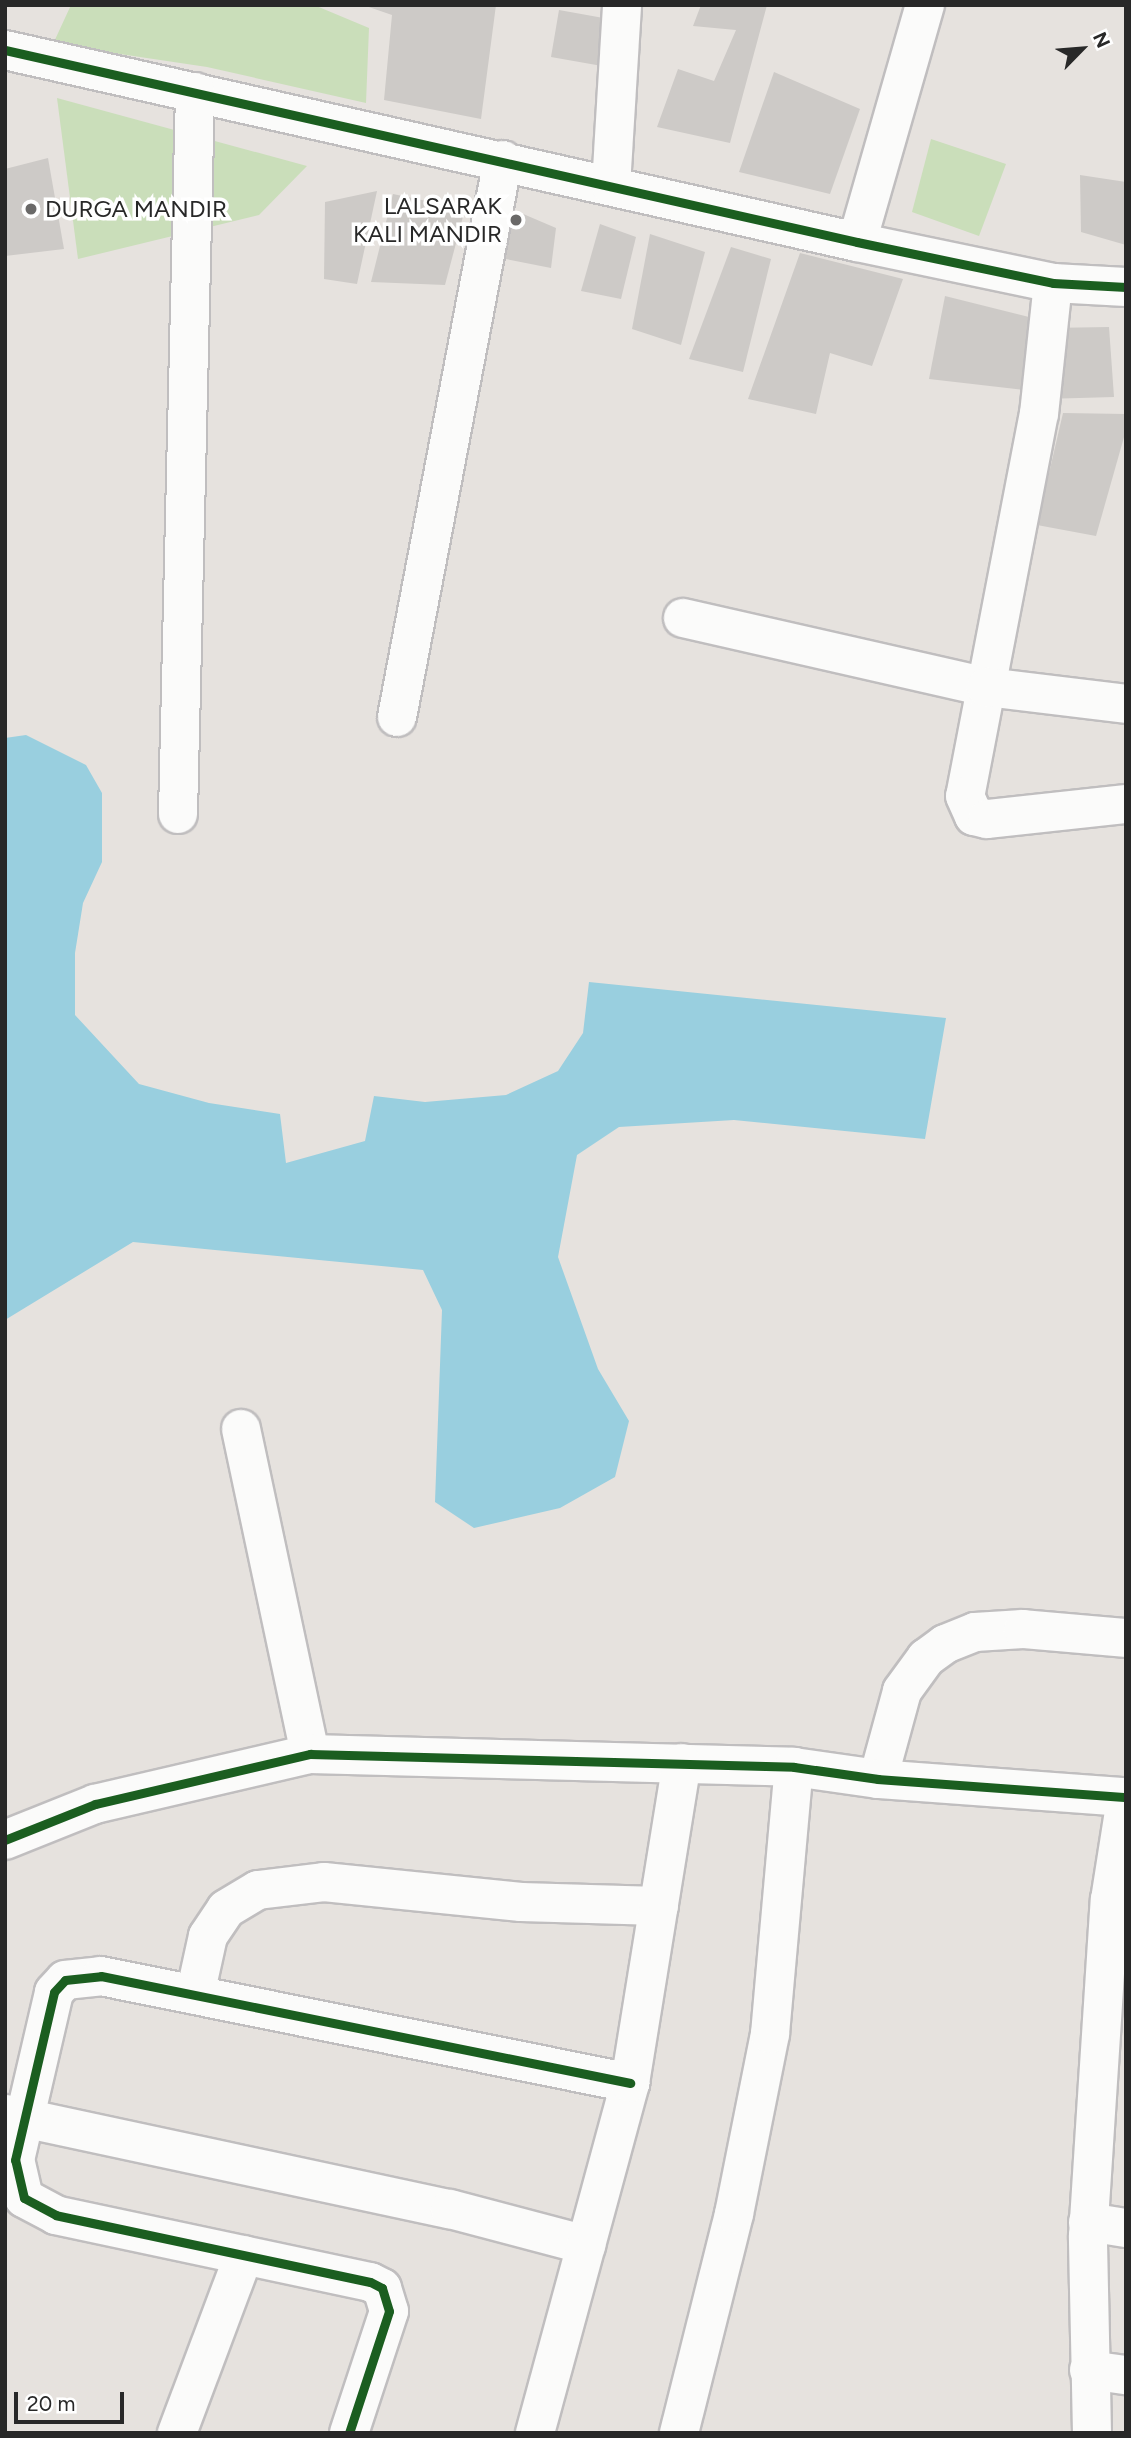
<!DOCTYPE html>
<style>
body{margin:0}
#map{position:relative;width:1131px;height:2438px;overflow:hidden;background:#e6e2de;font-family:Figtree,sans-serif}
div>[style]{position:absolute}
.green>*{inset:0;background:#cadeba}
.water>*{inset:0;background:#99cfdf}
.building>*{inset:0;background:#cdcac7}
.roads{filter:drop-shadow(2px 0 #c0bebf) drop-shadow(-2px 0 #c0bebf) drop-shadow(0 2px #c0bebf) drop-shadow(0 -2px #c0bebf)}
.minor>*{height:38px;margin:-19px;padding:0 19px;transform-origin:19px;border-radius:19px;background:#fbfbfa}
.cycleway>*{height:9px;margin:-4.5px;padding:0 4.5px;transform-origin:4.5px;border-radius:4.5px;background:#1b5e20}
.dots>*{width:19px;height:19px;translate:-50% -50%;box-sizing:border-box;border:4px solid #fff;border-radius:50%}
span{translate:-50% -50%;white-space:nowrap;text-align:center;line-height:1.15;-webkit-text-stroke:7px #fff;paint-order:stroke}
.poi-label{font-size:24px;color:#282828}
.right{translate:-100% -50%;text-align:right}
.left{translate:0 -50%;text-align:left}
.frame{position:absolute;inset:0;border:7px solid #282828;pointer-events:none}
.north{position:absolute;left:1047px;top:14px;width:70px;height:70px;-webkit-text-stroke:5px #fff;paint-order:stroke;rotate:65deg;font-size:19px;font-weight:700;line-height:28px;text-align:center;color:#282828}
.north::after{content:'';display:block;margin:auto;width:24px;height:32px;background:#282828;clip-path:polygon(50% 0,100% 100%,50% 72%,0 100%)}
.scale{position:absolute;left:14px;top:2392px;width:110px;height:32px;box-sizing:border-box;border:4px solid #282828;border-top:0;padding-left:9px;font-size:21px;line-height:24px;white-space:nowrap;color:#282828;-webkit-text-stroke:5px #fff;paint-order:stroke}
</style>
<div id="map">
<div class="green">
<div style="clip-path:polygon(71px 5px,314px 5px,369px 28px,366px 103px,207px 67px,53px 44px)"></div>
<div style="clip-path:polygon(57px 98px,307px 166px,259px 215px,78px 259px)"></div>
<div style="clip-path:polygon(931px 139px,1006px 164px,979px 236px,912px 212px)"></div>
</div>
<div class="water">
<div style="clip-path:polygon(26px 735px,86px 765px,102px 793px,102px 862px,83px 903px,75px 953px,75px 1015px,139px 1084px,209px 1103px,280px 1114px,286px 1163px,365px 1141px,374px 1096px,425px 1102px,506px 1095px,558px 1071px,583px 1033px,589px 982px,946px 1018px,925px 1139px,734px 1120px,619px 1127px,577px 1155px,558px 1257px,598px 1369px,629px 1421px,615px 1477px,560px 1508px,474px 1528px,435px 1502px,442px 1310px,423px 1270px,133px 1242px,5px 1320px,5px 738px)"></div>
</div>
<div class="building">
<div style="clip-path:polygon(363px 5px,496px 5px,481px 119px,384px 100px,392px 15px)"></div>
<div style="clip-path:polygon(701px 5px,767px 5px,730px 143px,657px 127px,678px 69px,714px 81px,736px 30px,693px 26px)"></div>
<div style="clip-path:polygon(559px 10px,609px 19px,602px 66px,551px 57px)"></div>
<div style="clip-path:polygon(774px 72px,860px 109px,830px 194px,739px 172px)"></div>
<div style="clip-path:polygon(48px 158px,64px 249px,5px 256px,5px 169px)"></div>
<div style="clip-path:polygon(1080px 175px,1126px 182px,1126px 245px,1081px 232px)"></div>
<div style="clip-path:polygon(377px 191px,357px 284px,324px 279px,325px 202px)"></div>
<div style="clip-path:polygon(393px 194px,465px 209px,445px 285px,371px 282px)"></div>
<div style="clip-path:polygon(507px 207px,556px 228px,551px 268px,496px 257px)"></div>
<div style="clip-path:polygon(600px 224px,636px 237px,621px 299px,581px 291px)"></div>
<div style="clip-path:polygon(650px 234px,705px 252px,681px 345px,632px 329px)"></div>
<div style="clip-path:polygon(731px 247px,771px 259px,743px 372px,689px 359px)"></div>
<div style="clip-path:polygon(800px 253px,903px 279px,872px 366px,830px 353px,816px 414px,748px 399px)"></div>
<div style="clip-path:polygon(945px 296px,1029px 317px,1024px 390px,929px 379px)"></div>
<div style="clip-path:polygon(1109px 327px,1114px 397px,1044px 399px,1049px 328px)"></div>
<div style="clip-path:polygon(1063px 413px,1126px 414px,1126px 430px,1096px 536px,1037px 525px)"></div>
</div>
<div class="roads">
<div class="minor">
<div style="left:5px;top:50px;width:873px;rotate:12.7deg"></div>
<div style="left:857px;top:242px;width:200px;rotate:11.8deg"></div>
<div style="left:1053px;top:283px;width:73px;rotate:3.1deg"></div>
<div style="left:611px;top:186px;width:181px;rotate:-86.5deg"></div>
<div style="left:857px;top:242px;width:247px;rotate:-74deg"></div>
<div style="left:1053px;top:283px;width:131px;rotate:96.1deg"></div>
<div style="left:1039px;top:413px;width:390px;rotate:100.9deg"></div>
<div style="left:965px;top:796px;width:22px;rotate:66deg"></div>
<div style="left:974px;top:816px;width:13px;rotate:13deg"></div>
<div style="left:987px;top:819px;width:140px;rotate:-6.2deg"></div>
<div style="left:683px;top:618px;width:311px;rotate:12.8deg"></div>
<div style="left:986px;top:687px;width:141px;rotate:6.9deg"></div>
<div style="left:397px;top:717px;width:567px;rotate:-79.23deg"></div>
<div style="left:178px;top:814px;width:722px;rotate:-88.65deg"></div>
<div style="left:241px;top:1429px;width:332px;rotate:78deg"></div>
<div style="left:878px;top:1779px;width:91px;rotate:-74.7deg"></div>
<div style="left:902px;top:1691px;width:41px;rotate:-54deg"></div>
<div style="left:926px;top:1658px;width:24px;rotate:-36deg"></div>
<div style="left:945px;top:1644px;width:32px;rotate:-22deg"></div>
<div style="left:975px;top:1632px;width:48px;rotate:-3.6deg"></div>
<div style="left:1023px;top:1629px;width:103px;rotate:5deg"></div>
<div style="left:5px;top:1840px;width:97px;rotate:-21.8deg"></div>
<div style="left:95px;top:1804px;width:221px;rotate:-13.1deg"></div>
<div style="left:310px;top:1754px;width:484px;rotate:1.5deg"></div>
<div style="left:794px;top:1767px;width:85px;rotate:8.1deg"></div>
<div style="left:878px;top:1779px;width:249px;rotate:4.2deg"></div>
<div style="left:195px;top:1995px;width:60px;rotate:-77.6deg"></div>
<div style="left:208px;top:1936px;width:32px;rotate:-56deg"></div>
<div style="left:226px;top:1909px;width:37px;rotate:-31deg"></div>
<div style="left:258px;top:1890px;width:66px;rotate:-6.9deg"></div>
<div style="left:324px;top:1882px;width:198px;rotate:5.8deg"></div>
<div style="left:521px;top:1902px;width:138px;rotate:1.7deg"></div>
<div style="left:5px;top:2114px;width:455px;rotate:12.1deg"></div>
<div style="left:450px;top:2209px;width:141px;rotate:14.8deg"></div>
<div style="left:1088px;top:2222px;width:38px;rotate:9deg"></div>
<div style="left:1089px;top:2370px;width:37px;rotate:8deg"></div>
<div style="left:177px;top:2433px;width:190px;rotate:-69.4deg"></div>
<div style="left:349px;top:2433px;width:128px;rotate:-71.8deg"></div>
<div style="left:389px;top:2311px;width:24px;rotate:-107deg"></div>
<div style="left:382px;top:2288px;width:13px;rotate:-153deg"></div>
<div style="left:370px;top:2282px;width:321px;rotate:-168deg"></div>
<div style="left:56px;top:2215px;width:36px;rotate:-152deg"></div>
<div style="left:24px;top:2198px;width:39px;rotate:-103deg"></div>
<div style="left:15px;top:2160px;width:172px;rotate:-76.9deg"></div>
<div style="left:54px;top:1992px;width:16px;rotate:-47deg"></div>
<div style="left:65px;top:1980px;width:36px;rotate:-6deg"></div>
<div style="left:101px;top:1976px;width:540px;rotate:11.43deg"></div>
<div style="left:535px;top:2433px;width:363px;rotate:-74.8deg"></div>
<div style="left:630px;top:2083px;width:324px;rotate:-80.8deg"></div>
<div style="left:679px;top:2433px;width:226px;rotate:-75.9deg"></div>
<div style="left:734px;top:2214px;width:184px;rotate:-78.7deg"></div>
<div style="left:770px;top:2034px;width:268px;rotate:-84.9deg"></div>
<div style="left:1092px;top:2433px;width:197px;rotate:-91.2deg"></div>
<div style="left:1088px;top:2236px;width:337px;rotate:-86.3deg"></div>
<div style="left:1110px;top:1900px;width:102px;rotate:-81deg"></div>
</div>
</div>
<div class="cycleway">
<div style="left:5px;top:50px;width:873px;rotate:12.7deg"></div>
<div style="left:857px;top:242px;width:200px;rotate:11.8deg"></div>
<div style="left:1053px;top:283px;width:73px;rotate:3.1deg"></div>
<div style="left:5px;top:1840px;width:97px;rotate:-21.8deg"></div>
<div style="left:95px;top:1804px;width:221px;rotate:-13.1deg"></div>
<div style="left:310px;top:1754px;width:484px;rotate:1.5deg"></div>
<div style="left:794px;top:1767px;width:85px;rotate:8.1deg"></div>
<div style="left:878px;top:1779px;width:249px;rotate:4.2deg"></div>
<div style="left:349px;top:2433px;width:128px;rotate:-71.8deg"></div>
<div style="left:389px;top:2311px;width:24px;rotate:-107deg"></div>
<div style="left:382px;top:2288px;width:13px;rotate:-153deg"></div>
<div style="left:370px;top:2282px;width:321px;rotate:-168deg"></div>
<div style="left:56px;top:2215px;width:36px;rotate:-152deg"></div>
<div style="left:24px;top:2198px;width:39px;rotate:-103deg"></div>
<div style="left:15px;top:2160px;width:172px;rotate:-76.9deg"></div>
<div style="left:54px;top:1992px;width:16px;rotate:-47deg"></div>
<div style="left:65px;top:1980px;width:36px;rotate:-6deg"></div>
<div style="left:101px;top:1976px;width:540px;rotate:11.43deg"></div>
</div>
<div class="dots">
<div style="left:31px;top:209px;background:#6a6968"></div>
<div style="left:516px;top:220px;background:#6a6968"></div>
</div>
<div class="poi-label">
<span class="right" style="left:502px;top:220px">LALSARAK<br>KALI MANDIR</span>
<span class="left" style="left:45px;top:209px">DURGA MANDIR</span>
</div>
<div class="frame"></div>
<div class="north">N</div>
<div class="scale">20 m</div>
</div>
